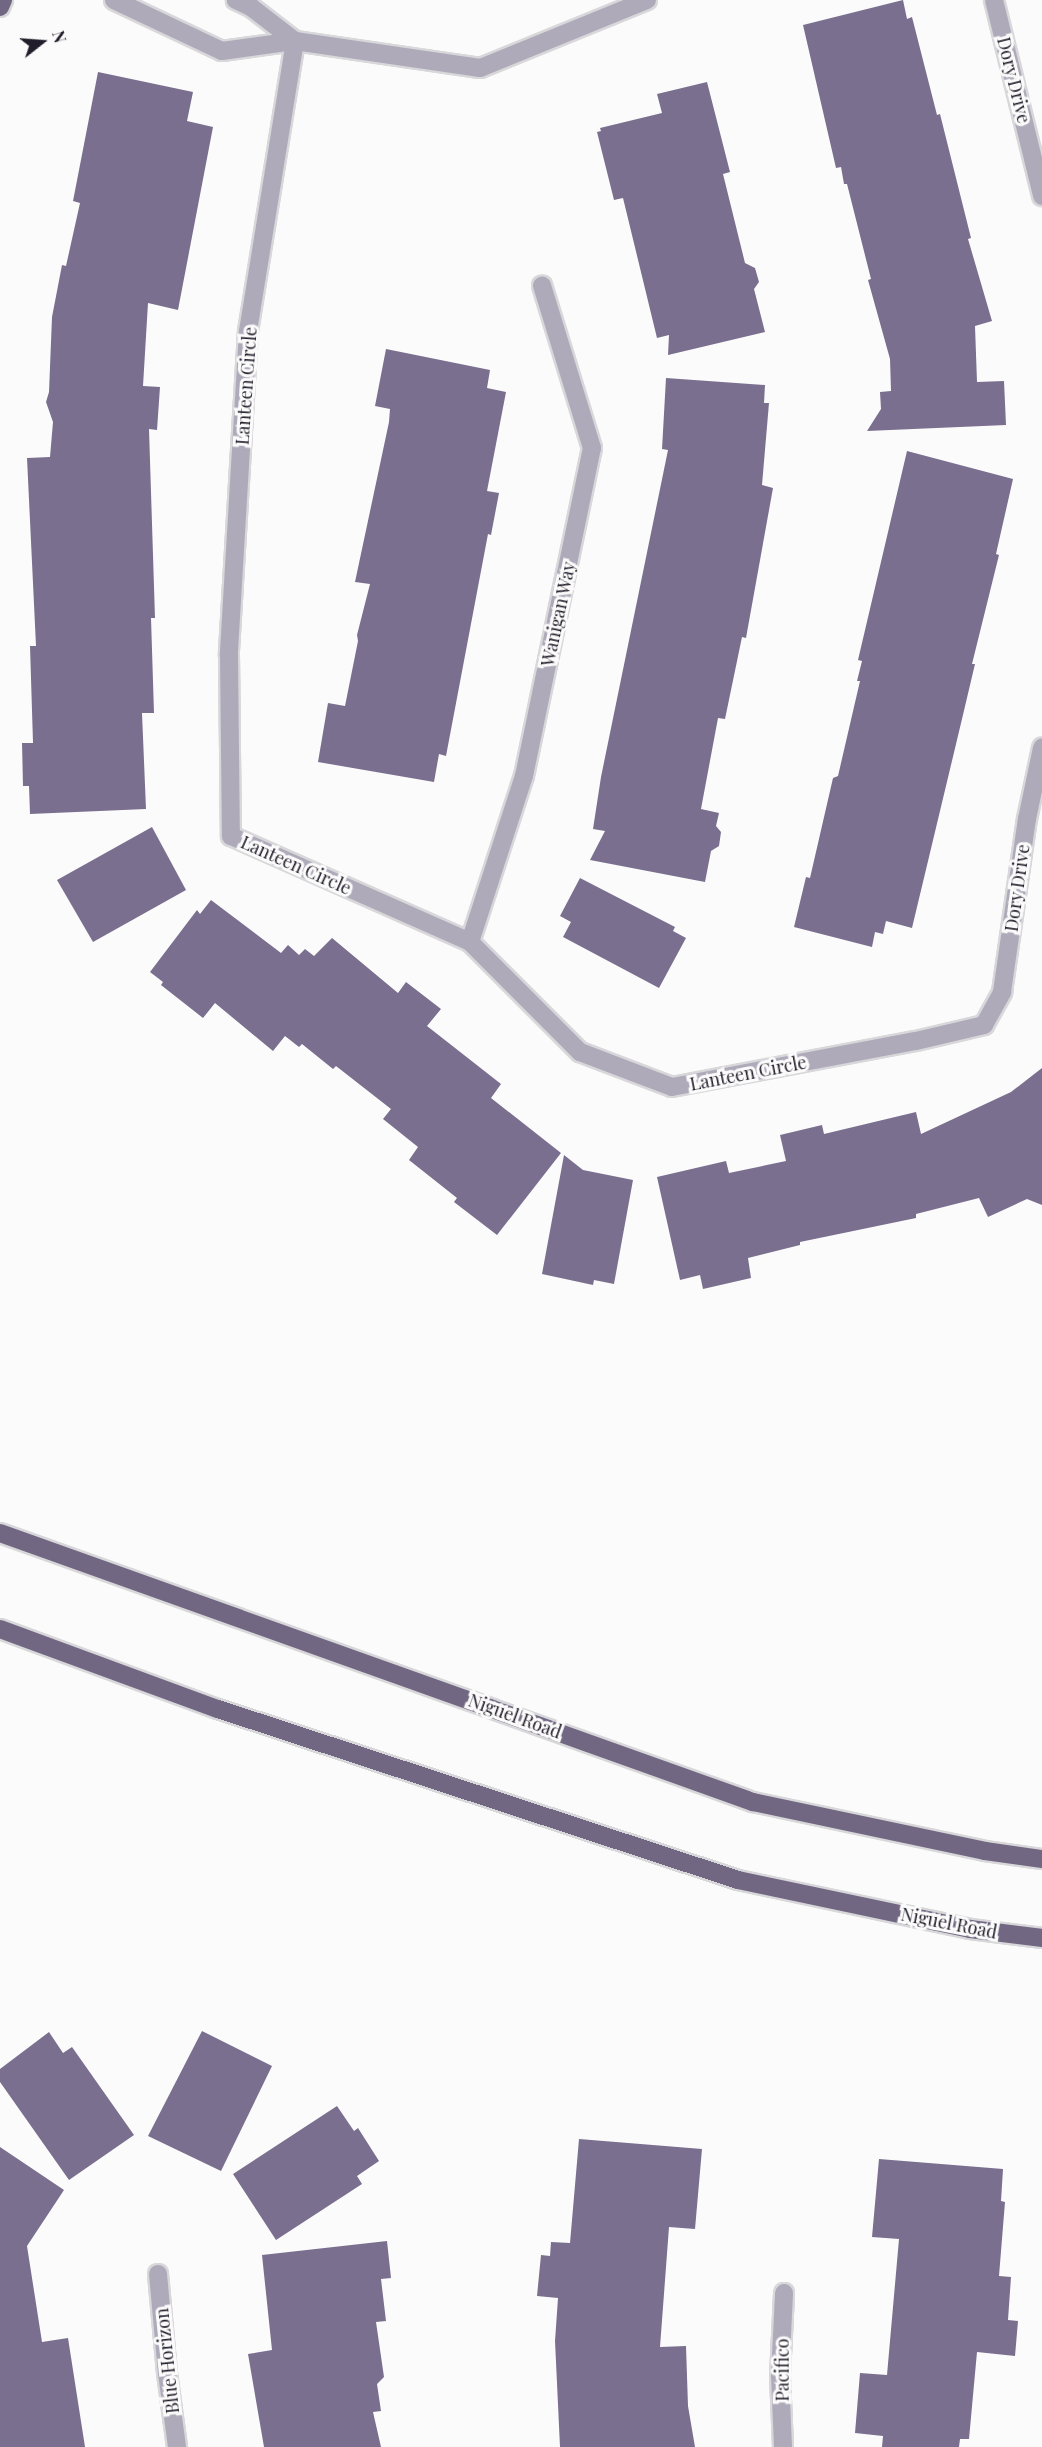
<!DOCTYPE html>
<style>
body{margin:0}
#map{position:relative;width:1042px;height:2447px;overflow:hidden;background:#fbfbfb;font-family:"Playfair Display",serif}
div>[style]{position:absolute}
.building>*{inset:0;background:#7a6f8f}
.roads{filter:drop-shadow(2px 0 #d8d7da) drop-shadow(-2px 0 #d8d7da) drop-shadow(0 2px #d8d7da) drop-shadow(0 -2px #d8d7da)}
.minor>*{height:18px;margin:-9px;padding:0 9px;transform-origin:9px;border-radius:9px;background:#afaaba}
.major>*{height:18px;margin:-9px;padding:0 9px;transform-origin:9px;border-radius:9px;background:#716782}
span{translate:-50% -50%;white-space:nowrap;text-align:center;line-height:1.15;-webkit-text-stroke:6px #fbfbfb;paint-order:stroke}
.street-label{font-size:18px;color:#221d2a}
.north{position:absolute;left:12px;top:12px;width:60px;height:60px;-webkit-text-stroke:4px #fbfbfb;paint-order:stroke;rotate:73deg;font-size:16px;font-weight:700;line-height:24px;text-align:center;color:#221d2a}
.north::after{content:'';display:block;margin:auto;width:21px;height:27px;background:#221d2a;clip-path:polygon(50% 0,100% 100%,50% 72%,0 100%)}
</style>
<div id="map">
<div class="building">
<div style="clip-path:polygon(903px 0,907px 19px,912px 17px,937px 115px,940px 114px,971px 238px,968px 239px,992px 321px,975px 326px,977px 382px,1004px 381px,1006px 425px,867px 431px,881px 409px,880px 392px,891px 391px,890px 359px,868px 280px,871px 279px,847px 184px,844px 184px,841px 167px,836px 168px,803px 25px)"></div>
<div style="clip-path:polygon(98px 72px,193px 92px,187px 121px,213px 127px,178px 310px,148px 303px,143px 386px,160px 387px,157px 430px,149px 429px,155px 618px,151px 618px,154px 713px,142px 713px,146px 809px,30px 814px,29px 786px,23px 786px,22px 743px,33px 743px,30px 646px,36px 646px,27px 458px,50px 457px,53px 422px,46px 402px,49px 392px,52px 317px,62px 265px,66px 266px,80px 203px,73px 201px)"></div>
<div style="clip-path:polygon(707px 82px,730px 172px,723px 174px,745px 263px,755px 268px,759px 282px,754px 289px,765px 332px,668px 355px,669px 335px,657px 338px,623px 198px,614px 200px,597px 132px,601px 131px,600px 128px,662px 113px,657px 94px)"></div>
<div style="clip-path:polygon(386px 349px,490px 370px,487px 388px,506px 392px,487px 491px,499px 493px,491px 535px,488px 534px,446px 756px,439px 754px,434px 782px,318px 762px,328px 703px,345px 706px,358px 641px,357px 635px,370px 584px,355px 582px,389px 422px,390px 409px,375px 406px)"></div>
<div style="clip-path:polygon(666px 378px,765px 385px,764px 403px,769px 403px,762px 485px,773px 488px,746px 638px,742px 637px,725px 719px,718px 718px,701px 809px,719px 813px,716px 826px,721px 832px,719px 846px,711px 851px,705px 882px,590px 860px,605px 831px,593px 829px,601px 777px,668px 450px,662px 449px)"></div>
<div style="clip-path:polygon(907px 451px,1013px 479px,996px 554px,999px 555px,972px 664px,975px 664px,962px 719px,912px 928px,886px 921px,883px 934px,875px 932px,872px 947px,794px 927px,806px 877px,810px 878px,833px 778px,838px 776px,860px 681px,857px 681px,862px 661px,858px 660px)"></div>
<div style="clip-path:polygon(152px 827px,186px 890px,93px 942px,57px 880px)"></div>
<div style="clip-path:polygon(580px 878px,675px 927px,673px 931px,686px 938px,659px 988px,563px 937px,571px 922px,560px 916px)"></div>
<div style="clip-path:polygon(211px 900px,281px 953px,288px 945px,299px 955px,305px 949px,314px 956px,332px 938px,398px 993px,406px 982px,441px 1009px,427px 1026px,501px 1084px,491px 1098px,561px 1153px,497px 1235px,454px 1202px,457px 1198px,409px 1160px,418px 1147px,383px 1119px,391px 1109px,336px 1066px,333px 1069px,302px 1044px,299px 1047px,285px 1036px,273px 1051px,215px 1003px,203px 1018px,161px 985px,163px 982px,150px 972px,197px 910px,200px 914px)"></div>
<div style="clip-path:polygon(1042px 1068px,1042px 1205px,1027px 1199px,988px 1217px,979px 1198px,916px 1214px,916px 1218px,800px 1242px,800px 1245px,748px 1258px,751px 1278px,703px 1289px,700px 1275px,680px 1280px,657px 1177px,726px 1161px,729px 1173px,786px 1161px,780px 1135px,822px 1125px,824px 1134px,916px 1112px,921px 1134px,1011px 1092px)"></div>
<div style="clip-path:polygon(564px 1155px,583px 1170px,633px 1180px,614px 1284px,594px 1280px,593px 1285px,542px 1274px)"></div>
<div style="clip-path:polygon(202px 2031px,272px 2066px,221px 2171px,148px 2136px)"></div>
<div style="clip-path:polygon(49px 2032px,63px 2053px,72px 2047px,134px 2135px,69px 2180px,0 2082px,0 2069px)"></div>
<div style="clip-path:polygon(337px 2106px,354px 2131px,358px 2128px,379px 2161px,357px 2176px,362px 2184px,276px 2240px,233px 2174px)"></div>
<div style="clip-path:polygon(579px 2139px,702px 2149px,695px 2229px,669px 2227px,660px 2347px,686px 2346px,688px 2406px,695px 2447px,560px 2447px,555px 2341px,558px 2298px,537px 2296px,541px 2255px,550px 2256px,551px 2242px,570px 2243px)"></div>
<div style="clip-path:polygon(0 2147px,64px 2190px,27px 2246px,42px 2342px,68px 2338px,85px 2447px,0 2447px)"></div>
<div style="clip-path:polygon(879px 2159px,1003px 2169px,1001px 2201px,1005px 2202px,999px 2276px,1011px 2277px,1008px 2320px,1018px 2321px,1015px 2356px,977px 2352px,969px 2439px,960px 2439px,959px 2447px,882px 2447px,883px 2436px,855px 2433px,860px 2373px,887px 2375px,899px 2239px,872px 2237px)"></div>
<div style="clip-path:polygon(387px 2241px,391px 2278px,381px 2279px,386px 2321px,376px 2322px,384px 2377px,377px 2384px,381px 2411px,373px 2412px,381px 2447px,264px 2447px,248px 2354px,272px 2350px,262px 2255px)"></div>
</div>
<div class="roads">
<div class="minor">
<div style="left:114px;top:0;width:119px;rotate:25.3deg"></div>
<div style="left:222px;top:51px;width:74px;rotate:-7.8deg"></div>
<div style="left:295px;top:41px;width:56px;rotate:-142.3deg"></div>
<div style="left:251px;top:7px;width:17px;rotate:-155deg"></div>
<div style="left:647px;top:0;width:180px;rotate:157.8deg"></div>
<div style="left:480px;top:68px;width:187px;rotate:-171.7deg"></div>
<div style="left:295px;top:41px;width:294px;rotate:99.2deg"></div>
<div style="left:248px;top:331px;width:325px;rotate:93.4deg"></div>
<div style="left:229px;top:655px;width:181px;rotate:89.4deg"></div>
<div style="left:231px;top:836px;width:261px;rotate:23.9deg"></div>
<div style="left:470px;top:942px;width:156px;rotate:45deg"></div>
<div style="left:580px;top:1052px;width:98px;rotate:20.8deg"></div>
<div style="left:672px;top:1087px;width:248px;rotate:-10.7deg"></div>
<div style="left:916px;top:1041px;width:70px;rotate:-13.2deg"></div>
<div style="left:984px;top:1025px;width:38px;rotate:-61deg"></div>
<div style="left:1002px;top:992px;width:175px;rotate:-81.8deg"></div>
<div style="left:1027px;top:819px;width:73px;rotate:-78.1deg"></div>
<div style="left:994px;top:0;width:202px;rotate:76.2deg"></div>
<div style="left:470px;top:942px;width:175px;rotate:-72deg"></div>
<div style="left:524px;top:776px;width:335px;rotate:-78.3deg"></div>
<div style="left:592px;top:448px;width:170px;rotate:-107.1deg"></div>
<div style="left:158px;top:2274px;width:99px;rotate:84.8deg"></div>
<div style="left:167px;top:2373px;width:75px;rotate:82.3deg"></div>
<div style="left:783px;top:2447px;width:71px;rotate:-92.4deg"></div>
<div style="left:780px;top:2376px;width:83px;rotate:-87.2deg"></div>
</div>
<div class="major">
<div style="left:0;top:7px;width:8px;rotate:-67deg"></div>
<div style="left:0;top:1533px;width:800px;rotate:19.66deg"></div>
<div style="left:753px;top:1802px;width:237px;rotate:11.9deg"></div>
<div style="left:985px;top:1851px;width:58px;rotate:8deg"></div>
<div style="left:0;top:1629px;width:232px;rotate:20.2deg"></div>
<div style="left:218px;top:1709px;width:547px;rotate:18.2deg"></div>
<div style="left:738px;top:1880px;width:237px;rotate:11.9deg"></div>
<div style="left:970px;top:1929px;width:73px;rotate:7.1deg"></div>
</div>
</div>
<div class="street-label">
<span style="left:1014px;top:80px;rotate:76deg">Dory Drive</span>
<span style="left:246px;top:386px;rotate:-86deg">Lanteen Circle</span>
<span style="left:558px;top:614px;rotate:-78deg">Wanigan Way</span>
<span style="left:296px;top:865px;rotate:24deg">Lanteen Circle</span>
<span style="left:1017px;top:888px;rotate:-82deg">Dory Drive</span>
<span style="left:748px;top:1073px;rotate:-11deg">Lanteen Circle</span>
<span style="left:515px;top:1716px;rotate:20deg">Niguel Road</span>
<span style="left:949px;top:1923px;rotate:11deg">Niguel Road</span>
<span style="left:167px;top:2361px;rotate:-96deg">Blue Horizon</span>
<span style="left:782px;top:2370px;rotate:-90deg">Pacifico</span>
</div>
<div class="north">N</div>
</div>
